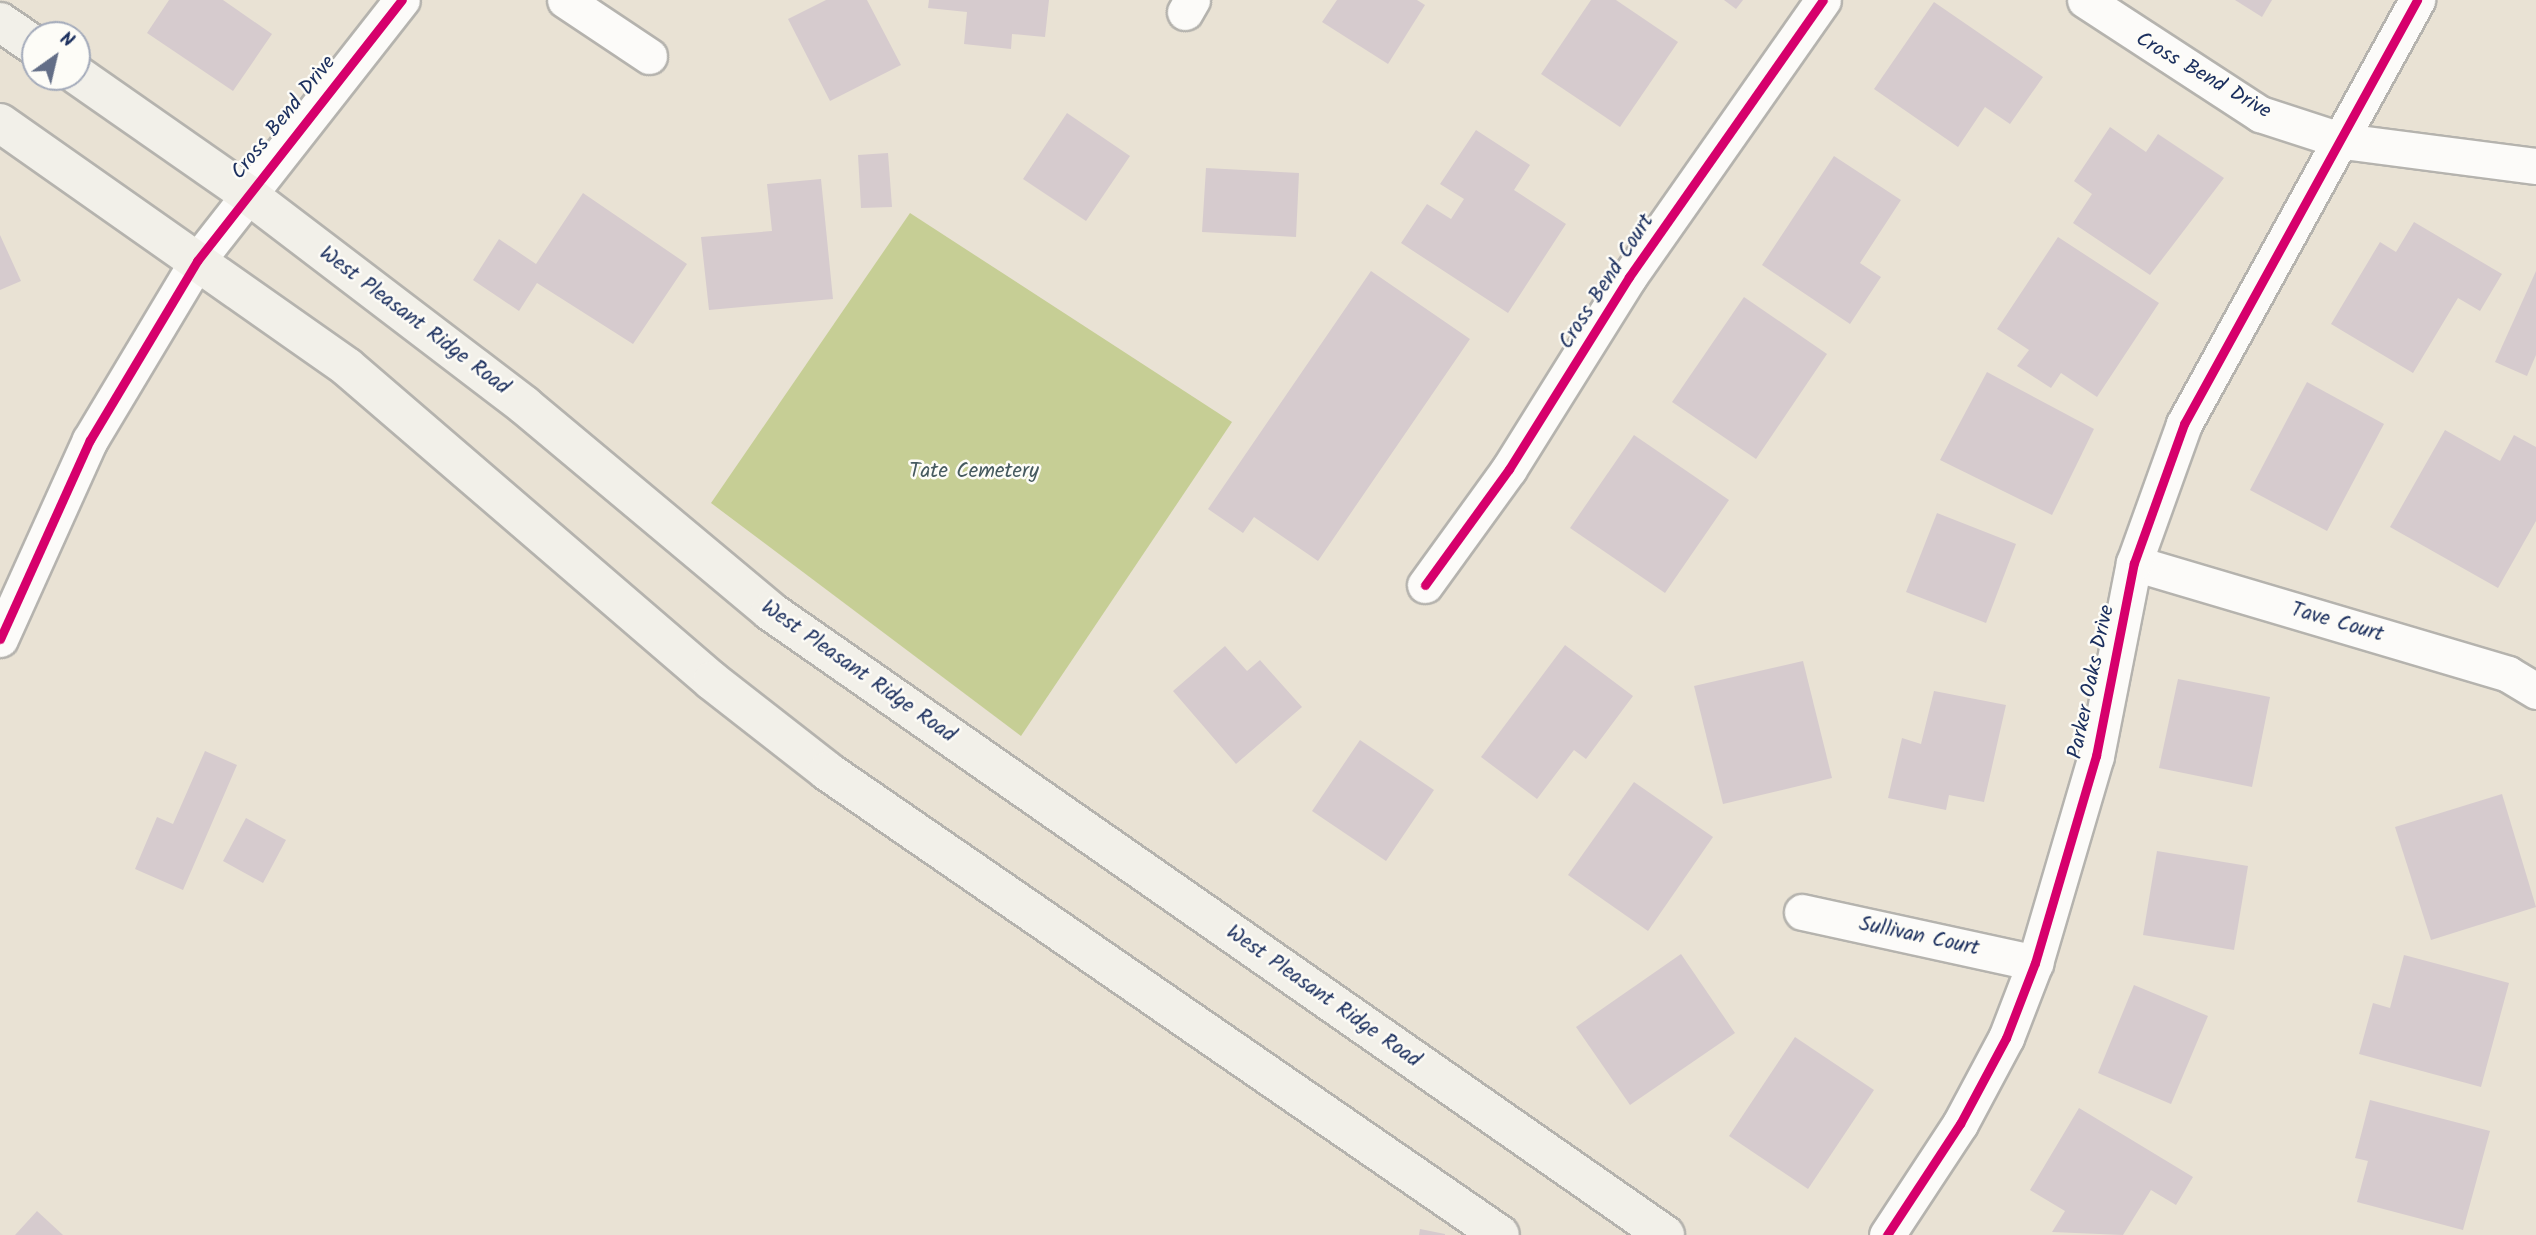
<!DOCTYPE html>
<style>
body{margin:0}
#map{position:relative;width:2536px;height:1235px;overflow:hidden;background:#e9e2d4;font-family:Kalam,sans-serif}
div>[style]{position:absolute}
.green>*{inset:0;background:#c6ce95}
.building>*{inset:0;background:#d6cbce}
.roads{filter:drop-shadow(2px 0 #b5b3ae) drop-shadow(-2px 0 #b5b3ae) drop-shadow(0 2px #b5b3ae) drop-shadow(0 -2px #b5b3ae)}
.street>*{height:35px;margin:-17.5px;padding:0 17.5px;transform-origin:17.5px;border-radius:17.5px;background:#fcfbf9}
.secondary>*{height:38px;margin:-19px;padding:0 19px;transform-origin:19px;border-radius:19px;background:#f2f0e9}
.cycleway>*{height:9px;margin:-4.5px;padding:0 4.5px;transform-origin:4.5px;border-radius:4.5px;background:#d6006c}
span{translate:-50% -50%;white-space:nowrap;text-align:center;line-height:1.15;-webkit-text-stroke:5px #fdfcf7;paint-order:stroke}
.street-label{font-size:21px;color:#1b2f5e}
.park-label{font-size:21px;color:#465a5f}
.north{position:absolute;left:21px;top:21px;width:70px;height:70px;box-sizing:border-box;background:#fdfcf7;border:2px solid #a3aaba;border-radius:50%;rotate:34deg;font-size:19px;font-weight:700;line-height:28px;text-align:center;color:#1b2f5e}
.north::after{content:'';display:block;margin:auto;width:24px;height:32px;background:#636e87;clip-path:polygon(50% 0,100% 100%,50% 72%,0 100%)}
</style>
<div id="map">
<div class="green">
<div style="clip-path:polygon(910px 213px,1232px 422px,1021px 736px,711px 503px)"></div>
</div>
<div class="building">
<div style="clip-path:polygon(169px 0,223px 0,272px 34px,233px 91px,147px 33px)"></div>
<div style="clip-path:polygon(826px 0,867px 0,901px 65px,830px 101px,788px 19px)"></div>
<div style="clip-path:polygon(929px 0,1049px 0,1045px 37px,1012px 34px,1011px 49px,964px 44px,967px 12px,928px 8px)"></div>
<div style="clip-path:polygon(1337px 0,1417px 0,1425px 5px,1388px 64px,1322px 22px)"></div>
<div style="clip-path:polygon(1591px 0,1616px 0,1678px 42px,1620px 127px,1541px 74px)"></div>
<div style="clip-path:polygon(1724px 0,1743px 0,1736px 9px)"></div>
<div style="clip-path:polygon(2235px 0,2272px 0,2262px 17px)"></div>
<div style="clip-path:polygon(1934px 2px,2043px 77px,2010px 124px,1985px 107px,1958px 147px,1874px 89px)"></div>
<div style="clip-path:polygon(1067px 113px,1130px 156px,1086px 221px,1023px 179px)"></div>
<div style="clip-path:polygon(2110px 127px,2146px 152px,2158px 134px,2224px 178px,2150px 275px,2073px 223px,2092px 194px,2074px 181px)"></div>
<div style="clip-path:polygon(1476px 130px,1530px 165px,1514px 190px,1566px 224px,1508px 313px,1401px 243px,1427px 204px,1451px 219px,1464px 199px,1440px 184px)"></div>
<div style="clip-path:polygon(888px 153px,892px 207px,861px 208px,858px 155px)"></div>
<div style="clip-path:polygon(1834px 156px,1901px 200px,1860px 263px,1881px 277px,1850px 324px,1762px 265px)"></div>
<div style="clip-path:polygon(1206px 168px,1299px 173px,1296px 237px,1202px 232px)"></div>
<div style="clip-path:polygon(821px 179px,833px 299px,709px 310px,701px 237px,772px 231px,767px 184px)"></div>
<div style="clip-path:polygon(583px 193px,687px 264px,633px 344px,537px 283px,519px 311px,473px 280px,499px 239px,536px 264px)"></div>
<div style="clip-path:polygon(2414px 222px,2502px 274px,2480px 311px,2458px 298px,2413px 373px,2331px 324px,2380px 242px,2396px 252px)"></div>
<div style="clip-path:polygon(0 235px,21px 281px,0 290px)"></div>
<div style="clip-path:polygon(2058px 237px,2159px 303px,2097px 397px,2061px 373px,2051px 388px,2017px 366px,2029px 350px,1997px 329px)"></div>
<div style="clip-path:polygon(1371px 271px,1470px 339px,1318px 561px,1254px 517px,1243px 533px,1208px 509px)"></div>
<div style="clip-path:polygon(2536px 271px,2536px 355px,2527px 376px,2495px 362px)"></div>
<div style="clip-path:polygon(1744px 297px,1827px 354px,1756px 459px,1672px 402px)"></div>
<div style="clip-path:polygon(1987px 372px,2094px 429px,2052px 515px,1940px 460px)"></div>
<div style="clip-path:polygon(2307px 382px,2384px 424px,2327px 531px,2250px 490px)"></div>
<div style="clip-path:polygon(2445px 430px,2500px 461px,2514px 435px,2536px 447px,2536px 521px,2498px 588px,2390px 527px)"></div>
<div style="clip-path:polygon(1634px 435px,1729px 500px,1665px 593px,1570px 528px)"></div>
<div style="clip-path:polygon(1937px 513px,2016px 544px,1986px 623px,1906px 592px)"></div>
<div style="clip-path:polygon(1565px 645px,1633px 696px,1586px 759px,1574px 750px,1537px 799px,1481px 757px)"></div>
<div style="clip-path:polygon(1225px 646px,1247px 671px,1260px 660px,1302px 707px,1236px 764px,1173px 691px)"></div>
<div style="clip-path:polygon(1803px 661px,1832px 778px,1723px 804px,1694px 686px)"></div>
<div style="clip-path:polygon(2178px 679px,2270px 697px,2252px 787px,2159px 768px)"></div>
<div style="clip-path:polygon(1934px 691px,2006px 705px,1984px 802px,1949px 795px,1946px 810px,1888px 798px,1902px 738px,1921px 744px)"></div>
<div style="clip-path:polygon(1360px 740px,1434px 790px,1386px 861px,1312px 811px)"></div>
<div style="clip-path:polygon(205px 751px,237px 765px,183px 890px,135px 869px,157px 817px,173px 824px)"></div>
<div style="clip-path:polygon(1634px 782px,1713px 837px,1648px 931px,1568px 875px)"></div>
<div style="clip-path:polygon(2502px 794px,2536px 907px,2431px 940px,2395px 827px)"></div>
<div style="clip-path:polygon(246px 818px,286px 840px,263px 883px,223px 861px)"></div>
<div style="clip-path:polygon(2157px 851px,2248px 866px,2234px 950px,2143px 935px)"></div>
<div style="clip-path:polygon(1681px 954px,1735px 1033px,1630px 1105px,1576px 1027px)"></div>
<div style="clip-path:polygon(2404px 955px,2509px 983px,2481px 1087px,2359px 1054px,2373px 1003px,2390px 1008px)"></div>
<div style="clip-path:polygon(2134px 985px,2208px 1016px,2171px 1104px,2098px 1073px)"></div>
<div style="clip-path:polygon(1795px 1037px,1874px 1090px,1808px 1189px,1729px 1136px)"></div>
<div style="clip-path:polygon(2370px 1100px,2490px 1131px,2463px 1230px,2357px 1202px,2368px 1161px,2355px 1158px)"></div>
<div style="clip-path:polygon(2079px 1108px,2193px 1177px,2176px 1205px,2151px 1190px,2123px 1235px,2052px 1232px,2065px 1211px,2030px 1190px)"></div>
<div style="clip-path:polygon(37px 1211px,63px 1235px,15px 1235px)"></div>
<div style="clip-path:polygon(1420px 1229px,1445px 1234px,1445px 1235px,1419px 1235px)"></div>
</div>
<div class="roads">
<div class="street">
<div style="left:565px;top:0;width:101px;rotate:33.7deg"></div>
<div style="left:2085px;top:0;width:209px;rotate:33.1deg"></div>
<div style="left:2260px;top:114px;width:87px;rotate:18deg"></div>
<div style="left:2343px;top:141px;width:195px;rotate:7.4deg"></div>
<div style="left:1185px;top:12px;width:14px;rotate:-60deg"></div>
<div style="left:2134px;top:563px;width:390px;rotate:16.5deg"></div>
<div style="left:2508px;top:674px;width:33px;rotate:31deg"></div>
<div style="left:1425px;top:585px;width:143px;rotate:-54.1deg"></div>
<div style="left:1509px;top:469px;width:226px;rotate:-58deg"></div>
<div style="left:1629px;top:277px;width:338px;rotate:-55deg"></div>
<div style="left:0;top:639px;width:218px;rotate:-65.7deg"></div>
<div style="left:90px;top:440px;width:209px;rotate:-59.1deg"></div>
<div style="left:197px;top:261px;width:332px;rotate:-51.9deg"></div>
<div style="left:1802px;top:912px;width:239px;rotate:12.3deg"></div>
<div style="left:1887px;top:1235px;width:133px;rotate:-56.7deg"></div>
<div style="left:1960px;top:1124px;width:98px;rotate:-61.9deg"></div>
<div style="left:2006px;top:1038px;width:80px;rotate:-68.9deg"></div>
<div style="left:2035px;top:963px;width:216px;rotate:-73.6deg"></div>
<div style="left:2096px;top:756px;width:197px;rotate:-78.9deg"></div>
<div style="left:2134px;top:563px;width:148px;rotate:-70.2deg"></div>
<div style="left:2184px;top:424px;width:484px;rotate:-61.2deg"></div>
</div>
<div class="secondary">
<div style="left:0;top:22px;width:42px;rotate:34.4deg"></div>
<div style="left:77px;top:75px;width:206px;rotate:34.9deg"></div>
<div style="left:246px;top:193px;width:350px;rotate:37.3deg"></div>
<div style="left:524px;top:405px;width:321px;rotate:39.9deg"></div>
<div style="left:770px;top:611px;width:1091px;rotate:34.88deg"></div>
<div style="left:0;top:123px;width:424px;rotate:35.1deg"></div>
<div style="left:347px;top:367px;width:481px;rotate:40.7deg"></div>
<div style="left:712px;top:681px;width:146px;rotate:38deg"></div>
<div style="left:827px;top:771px;width:817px;rotate:34.58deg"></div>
</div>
</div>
<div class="cycleway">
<div style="left:1425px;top:585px;width:143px;rotate:-54.1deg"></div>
<div style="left:1509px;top:469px;width:226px;rotate:-58deg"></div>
<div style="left:1629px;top:277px;width:338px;rotate:-55deg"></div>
<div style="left:0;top:639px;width:218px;rotate:-65.7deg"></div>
<div style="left:90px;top:440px;width:209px;rotate:-59.1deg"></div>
<div style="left:197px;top:261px;width:332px;rotate:-51.9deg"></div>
<div style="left:1887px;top:1235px;width:133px;rotate:-56.7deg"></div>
<div style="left:1960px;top:1124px;width:98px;rotate:-61.9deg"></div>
<div style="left:2006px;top:1038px;width:80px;rotate:-68.9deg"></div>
<div style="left:2035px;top:963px;width:216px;rotate:-73.6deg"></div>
<div style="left:2096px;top:756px;width:197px;rotate:-78.9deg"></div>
<div style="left:2134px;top:563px;width:148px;rotate:-70.2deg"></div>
<div style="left:2184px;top:424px;width:484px;rotate:-61.2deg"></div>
</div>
<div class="street-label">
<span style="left:2203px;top:76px;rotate:30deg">Cross Bend Drive</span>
<span style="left:284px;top:118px;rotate:-51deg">Cross Bend Drive</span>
<span style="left:1607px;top:282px;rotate:-57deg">Cross Bend Court</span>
<span style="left:414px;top:321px;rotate:37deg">West Pleasant Ridge Road</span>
<span style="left:2337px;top:623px;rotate:16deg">Tave Court</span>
<span style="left:858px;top:672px;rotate:35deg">West Pleasant Ridge Road</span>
<span style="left:2092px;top:682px;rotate:-78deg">Parker Oaks Drive</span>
<span style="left:1919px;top:937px;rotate:12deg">Sullivan Court</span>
<span style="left:1323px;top:997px;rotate:35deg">West Pleasant Ridge Road</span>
</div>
<div class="park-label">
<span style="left:974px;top:472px">Tate Cemetery</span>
</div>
<div class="north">N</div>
</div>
